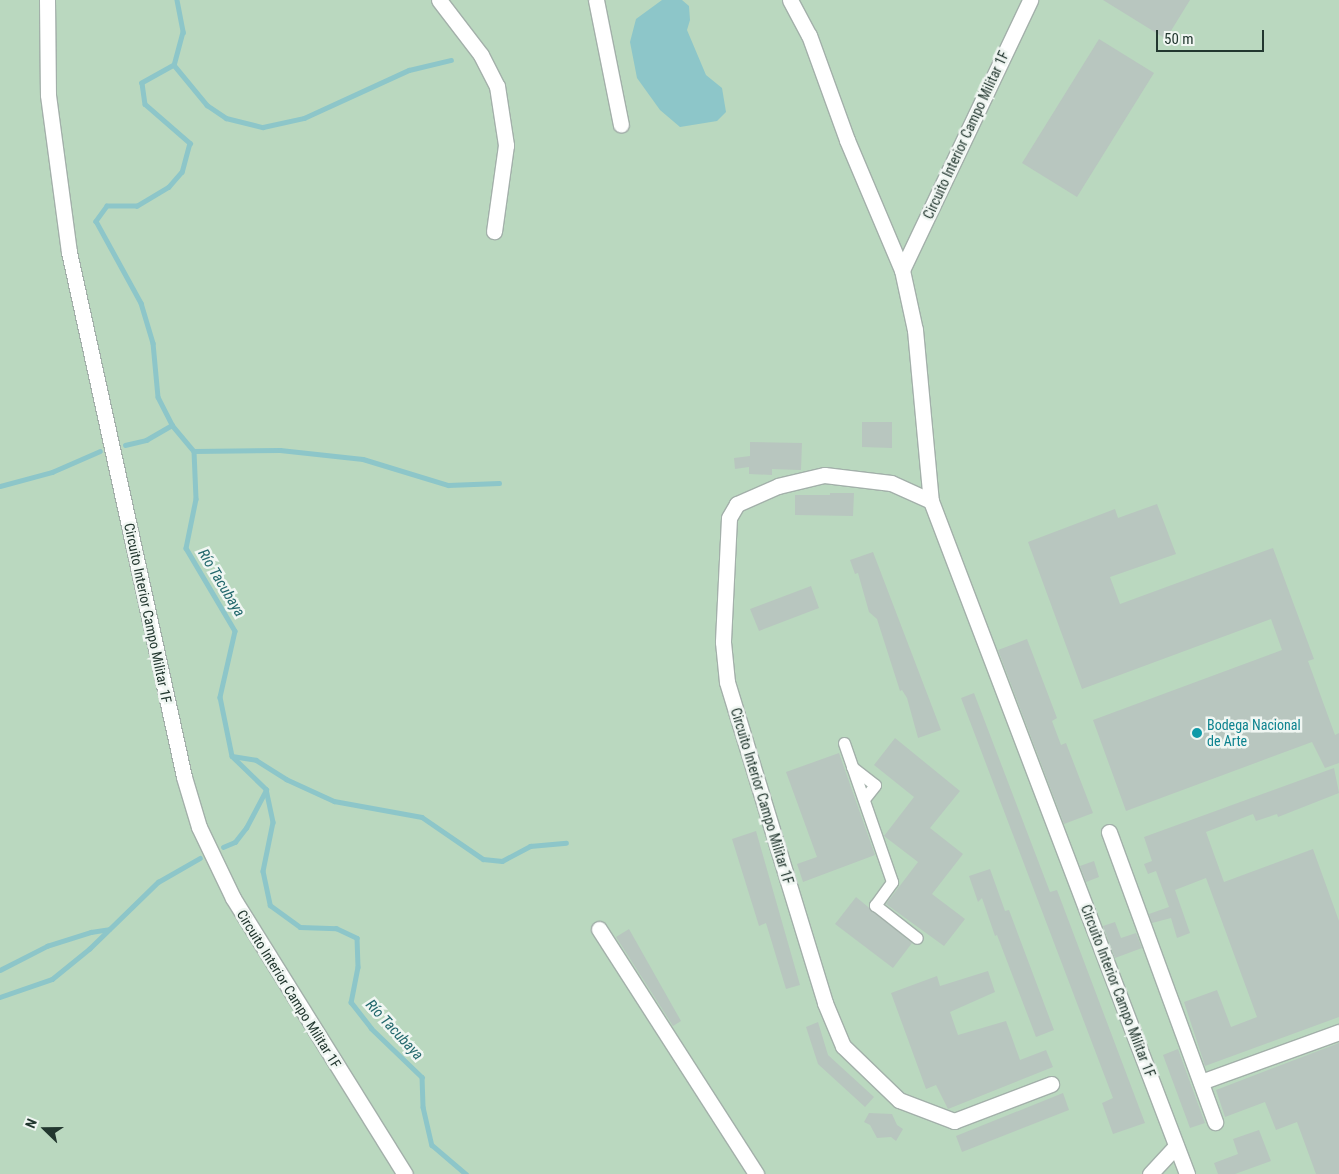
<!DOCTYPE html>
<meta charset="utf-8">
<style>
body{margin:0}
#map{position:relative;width:1339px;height:1174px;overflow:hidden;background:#e0e9e4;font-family:"Roboto Condensed",sans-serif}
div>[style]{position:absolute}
.green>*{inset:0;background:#bad8bf}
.water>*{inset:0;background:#8dc6c9}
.stream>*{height:4.5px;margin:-2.25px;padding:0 2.25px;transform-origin:2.25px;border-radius:2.25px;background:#8dc6c9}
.building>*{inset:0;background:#b8c6bf}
.roads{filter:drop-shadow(1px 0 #a3b0aa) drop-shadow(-1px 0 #a3b0aa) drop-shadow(0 1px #a3b0aa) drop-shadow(0 -1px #a3b0aa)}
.pedestrian>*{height:11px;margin:-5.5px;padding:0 5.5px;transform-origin:5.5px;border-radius:5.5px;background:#fff}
.minor>*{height:15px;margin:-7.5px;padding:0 7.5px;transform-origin:7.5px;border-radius:7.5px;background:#fff}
.dots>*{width:14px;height:14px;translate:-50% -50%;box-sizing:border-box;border:2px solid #f0f6f2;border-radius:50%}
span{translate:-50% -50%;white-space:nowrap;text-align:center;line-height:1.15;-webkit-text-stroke:5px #f0f6f2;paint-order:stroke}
.street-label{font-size:14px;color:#22372f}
.culture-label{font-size:14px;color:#0d838f}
.left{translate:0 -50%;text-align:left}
.water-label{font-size:15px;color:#23686d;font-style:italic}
.north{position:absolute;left:20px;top:1104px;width:50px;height:50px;-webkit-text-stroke:4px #f0f6f2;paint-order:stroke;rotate:292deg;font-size:14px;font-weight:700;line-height:20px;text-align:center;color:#22372f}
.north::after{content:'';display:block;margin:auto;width:18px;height:22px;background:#22372f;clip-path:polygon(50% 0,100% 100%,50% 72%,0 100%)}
.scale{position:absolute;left:1156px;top:30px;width:108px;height:22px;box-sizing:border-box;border:2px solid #22372f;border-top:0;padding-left:6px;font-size:15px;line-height:18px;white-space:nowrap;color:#22372f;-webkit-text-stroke:4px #f0f6f2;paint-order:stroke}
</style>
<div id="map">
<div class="green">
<div style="clip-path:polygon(0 0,1339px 0,1339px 1174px,0 1174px)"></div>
</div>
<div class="water">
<div style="clip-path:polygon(662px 0,682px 0,689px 6px,690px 20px,687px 30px,706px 75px,722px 88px,726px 112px,717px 121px,680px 127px,660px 110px,637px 78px,630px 42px,636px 19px)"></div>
</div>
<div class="stream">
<div style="left:177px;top:0;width:33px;rotate:79deg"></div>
<div style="left:183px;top:32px;width:34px;rotate:105deg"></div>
<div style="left:174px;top:65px;width:37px;rotate:151deg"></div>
<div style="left:142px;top:83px;width:21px;rotate:82deg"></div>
<div style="left:145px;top:104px;width:60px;rotate:40.9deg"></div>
<div style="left:190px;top:143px;width:30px;rotate:105deg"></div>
<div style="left:182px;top:172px;width:20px;rotate:131deg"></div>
<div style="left:169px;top:187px;width:37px;rotate:149deg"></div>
<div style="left:137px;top:206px;width:30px;rotate:180deg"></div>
<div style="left:107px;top:206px;width:19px;rotate:126deg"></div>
<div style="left:96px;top:221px;width:94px;rotate:61.2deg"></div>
<div style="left:141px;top:303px;width:42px;rotate:73.3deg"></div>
<div style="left:153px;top:343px;width:54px;rotate:84.7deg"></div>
<div style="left:158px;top:397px;width:31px;rotate:63deg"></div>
<div style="left:172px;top:425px;width:34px;rotate:50deg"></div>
<div style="left:194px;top:451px;width:48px;rotate:87.6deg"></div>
<div style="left:196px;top:499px;width:50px;rotate:101.5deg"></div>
<div style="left:186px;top:548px;width:96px;rotate:59.4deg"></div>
<div style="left:235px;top:631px;width:68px;rotate:102.8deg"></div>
<div style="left:220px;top:697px;width:60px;rotate:78.5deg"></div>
<div style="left:232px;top:756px;width:47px;rotate:44.1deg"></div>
<div style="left:266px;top:789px;width:34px;rotate:78deg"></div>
<div style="left:273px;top:822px;width:50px;rotate:101.5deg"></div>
<div style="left:263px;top:871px;width:35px;rotate:78deg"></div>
<div style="left:270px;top:905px;width:37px;rotate:36deg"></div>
<div style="left:300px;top:927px;width:36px;rotate:2deg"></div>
<div style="left:336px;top:928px;width:23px;rotate:25deg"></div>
<div style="left:357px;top:938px;width:29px;rotate:88deg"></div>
<div style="left:358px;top:967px;width:36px;rotate:101deg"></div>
<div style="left:351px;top:1002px;width:33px;rotate:52deg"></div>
<div style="left:371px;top:1028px;width:71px;rotate:43.9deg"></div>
<div style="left:422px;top:1077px;width:30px;rotate:88deg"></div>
<div style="left:423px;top:1107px;width:39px;rotate:77deg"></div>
<div style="left:432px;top:1145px;width:45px;rotate:40.5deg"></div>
<div style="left:174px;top:65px;width:52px;rotate:50.5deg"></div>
<div style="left:207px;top:105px;width:23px;rotate:34deg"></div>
<div style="left:226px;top:118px;width:38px;rotate:14deg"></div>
<div style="left:263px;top:127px;width:42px;rotate:-12.4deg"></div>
<div style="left:304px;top:118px;width:115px;rotate:-24.6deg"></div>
<div style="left:409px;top:70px;width:43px;rotate:-13.4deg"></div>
<div style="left:125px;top:445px;width:22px;rotate:-13deg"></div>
<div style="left:146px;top:440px;width:30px;rotate:-30deg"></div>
<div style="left:194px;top:451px;width:86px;rotate:-0.7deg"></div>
<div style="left:280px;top:450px;width:83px;rotate:6.2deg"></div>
<div style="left:363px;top:459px;width:89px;rotate:17deg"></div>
<div style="left:448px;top:485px;width:51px;rotate:-2.2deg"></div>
<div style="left:0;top:486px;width:54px;rotate:-15.1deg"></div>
<div style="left:52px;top:472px;width:52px;rotate:-23.6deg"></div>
<div style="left:232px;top:756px;width:24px;rotate:9deg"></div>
<div style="left:256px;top:760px;width:36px;rotate:32deg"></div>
<div style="left:286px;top:779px;width:53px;rotate:24.6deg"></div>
<div style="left:334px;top:801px;width:89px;rotate:10.3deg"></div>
<div style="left:422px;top:817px;width:74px;rotate:34.5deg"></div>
<div style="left:483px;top:859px;width:19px;rotate:6deg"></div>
<div style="left:502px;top:861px;width:32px;rotate:-28deg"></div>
<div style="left:530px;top:846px;width:36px;rotate:-5deg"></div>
<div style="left:223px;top:847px;width:13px;rotate:-23deg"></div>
<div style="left:235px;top:842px;width:18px;rotate:-52deg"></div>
<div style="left:246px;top:828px;width:43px;rotate:-62.2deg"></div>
<div style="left:0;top:970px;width:53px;rotate:-27.1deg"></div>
<div style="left:47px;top:946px;width:46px;rotate:-17.7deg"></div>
<div style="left:91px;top:932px;width:18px;rotate:-9deg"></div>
<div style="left:0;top:997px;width:55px;rotate:-19.1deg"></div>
<div style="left:52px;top:979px;width:48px;rotate:-39deg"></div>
<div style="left:89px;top:949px;width:96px;rotate:-44.2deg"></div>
<div style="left:158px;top:882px;width:48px;rotate:-29.7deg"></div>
</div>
<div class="building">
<div style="clip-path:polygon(1103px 0,1190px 0,1166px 39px)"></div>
<div style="clip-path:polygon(1099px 39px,1154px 73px,1077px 197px,1022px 163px)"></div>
<div style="clip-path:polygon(862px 422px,892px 422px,892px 448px,862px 447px)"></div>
<div style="clip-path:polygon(750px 442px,802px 443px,801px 470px,772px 469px,772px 475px,749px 474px,749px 467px,735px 469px,734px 458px,750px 456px)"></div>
<div style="clip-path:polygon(830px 493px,854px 493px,853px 516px,795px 515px,795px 495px,830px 495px)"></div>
<div style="clip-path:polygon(1157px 504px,1176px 554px,1110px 577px,1120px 604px,1273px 548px,1314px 659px,1308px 661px,1335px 735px,1339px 733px,1339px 763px,1325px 768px,1312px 742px,1126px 811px,1093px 720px,1282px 650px,1271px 619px,1082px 689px,1028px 542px,1115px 509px,1118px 518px)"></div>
<div style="clip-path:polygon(873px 552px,941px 730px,918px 738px,907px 698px,902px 690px,900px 691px,877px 619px,869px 612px,858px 573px,855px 574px,850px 560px)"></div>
<div style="clip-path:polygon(811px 586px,819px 608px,759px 631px,750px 609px)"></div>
<div style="clip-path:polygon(1027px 639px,1057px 718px,1052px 721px,1061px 745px,1066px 743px,1093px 813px,1064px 824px,998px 650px)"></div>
<div style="clip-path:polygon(974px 693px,1050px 892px,1057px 890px,1145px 1123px,1113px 1134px,1102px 1103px,1113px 1098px,961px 698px)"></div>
<div style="clip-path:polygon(895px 738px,960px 791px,930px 828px,963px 854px,932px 894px,965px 919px,944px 946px,886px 904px,918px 862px,884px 836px,914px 797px,874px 765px)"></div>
<div style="clip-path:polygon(839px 753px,875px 855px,803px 882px,797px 864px,817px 857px,786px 772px)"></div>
<div style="clip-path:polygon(1334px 768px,1339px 793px,1278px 817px,1277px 814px,1256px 821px,1253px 814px,1206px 832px,1224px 882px,1313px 849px,1339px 921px,1339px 1017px,1205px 1066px,1184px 1002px,1217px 990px,1231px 1027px,1257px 1017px,1206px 878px,1175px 890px,1190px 933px,1177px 938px,1171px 918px,1152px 923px,1149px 914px,1169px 907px,1156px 871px,1148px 874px,1144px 864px,1152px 861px,1144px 837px)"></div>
<div style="clip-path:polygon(756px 831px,800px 985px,786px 989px,766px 923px,759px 926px,732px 839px)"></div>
<div style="clip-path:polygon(1094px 861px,1099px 877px,1086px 882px,1080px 866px)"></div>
<div style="clip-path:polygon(990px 869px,1005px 911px,1009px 910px,1054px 1030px,1036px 1037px,997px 935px,995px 936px,982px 898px,978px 902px,969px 876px)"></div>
<div style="clip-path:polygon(856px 897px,912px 943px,893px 968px,835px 924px)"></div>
<div style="clip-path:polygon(1115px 922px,1121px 938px,1136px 933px,1142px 948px,1115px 958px,1103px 926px)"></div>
<div style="clip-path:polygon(629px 929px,681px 1021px,673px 1026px,616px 937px)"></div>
<div style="clip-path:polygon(988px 971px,995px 992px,950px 1012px,958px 1035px,1006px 1021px,1020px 1060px,1046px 1050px,1053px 1067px,948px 1109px,936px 1085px,926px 1089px,891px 993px,937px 976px,940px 986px)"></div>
<div style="clip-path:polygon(818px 1022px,828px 1055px,874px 1097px,865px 1107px,818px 1064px,806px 1027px)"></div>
<div style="clip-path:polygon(1339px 1043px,1339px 1174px,1316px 1174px,1297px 1122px,1276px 1130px,1265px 1102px,1225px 1117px,1216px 1090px)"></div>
<div style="clip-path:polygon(1178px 1049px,1205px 1123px,1190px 1128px,1163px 1055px)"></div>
<div style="clip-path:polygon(1063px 1093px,1069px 1110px,962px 1152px,956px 1136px)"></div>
<div style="clip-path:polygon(869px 1113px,892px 1114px,897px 1125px,903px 1129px,896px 1141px,891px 1137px,877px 1138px,870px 1125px,864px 1122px)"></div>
<div style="clip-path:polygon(1259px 1130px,1271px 1161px,1235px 1174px,1218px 1174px,1214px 1163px,1238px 1154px,1233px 1139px)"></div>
</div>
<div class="roads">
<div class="pedestrian">
<div style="left:844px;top:743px;width:147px;rotate:70.9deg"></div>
<div style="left:892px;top:882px;width:29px;rotate:126deg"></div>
<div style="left:875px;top:905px;width:53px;rotate:38.2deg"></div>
<div style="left:852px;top:767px;width:29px;rotate:38deg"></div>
<div style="left:875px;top:785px;width:18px;rotate:128deg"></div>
</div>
<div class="minor">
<div style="left:47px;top:0;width:95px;rotate:89.4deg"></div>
<div style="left:48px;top:95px;width:158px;rotate:82.4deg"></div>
<div style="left:69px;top:252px;width:537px;rotate:77.64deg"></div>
<div style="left:184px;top:777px;width:52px;rotate:73.3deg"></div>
<div style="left:199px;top:827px;width:79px;rotate:64.4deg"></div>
<div style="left:233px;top:898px;width:325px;rotate:58.1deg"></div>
<div style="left:439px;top:0;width:69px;rotate:52.6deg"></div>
<div style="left:481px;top:55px;width:35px;rotate:63deg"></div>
<div style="left:497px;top:86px;width:60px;rotate:81.3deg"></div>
<div style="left:506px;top:145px;width:87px;rotate:97.9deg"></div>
<div style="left:596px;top:0;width:127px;rotate:78.7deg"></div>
<div style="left:790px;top:0;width:40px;rotate:62deg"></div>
<div style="left:809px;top:35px;width:112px;rotate:70.1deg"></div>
<div style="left:847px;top:140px;width:141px;rotate:67.1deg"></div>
<div style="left:902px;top:270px;width:61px;rotate:77.8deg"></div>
<div style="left:915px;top:330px;width:172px;rotate:84.7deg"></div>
<div style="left:931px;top:501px;width:720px;rotate:69.17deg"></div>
<div style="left:902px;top:270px;width:299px;rotate:-64.6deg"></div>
<div style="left:931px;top:501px;width:44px;rotate:-155.8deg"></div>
<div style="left:891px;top:483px;width:67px;rotate:-173.2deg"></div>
<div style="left:824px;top:475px;width:47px;rotate:166.6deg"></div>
<div style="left:778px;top:486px;width:45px;rotate:156.3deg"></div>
<div style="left:737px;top:504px;width:16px;rotate:120deg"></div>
<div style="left:729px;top:518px;width:124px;rotate:92.8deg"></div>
<div style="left:723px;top:642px;width:40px;rotate:84.3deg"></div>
<div style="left:727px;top:682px;width:336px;rotate:73deg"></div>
<div style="left:825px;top:1003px;width:47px;rotate:67.3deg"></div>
<div style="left:843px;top:1046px;width:78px;rotate:44deg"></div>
<div style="left:899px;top:1100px;width:59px;rotate:20.9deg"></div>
<div style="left:954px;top:1121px;width:104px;rotate:-20.9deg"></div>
<div style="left:1109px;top:832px;width:309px;rotate:69.9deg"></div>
<div style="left:599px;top:929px;width:291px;rotate:57.3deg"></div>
<div style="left:1201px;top:1082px;width:147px;rotate:-19.9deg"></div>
<div style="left:1150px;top:1174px;width:38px;rotate:-47deg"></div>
</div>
</div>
<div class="dots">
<div style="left:1197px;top:733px;background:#0f9aa8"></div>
</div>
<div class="street-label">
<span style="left:966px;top:135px;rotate:-65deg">Circuito Interior Campo Militar 1F</span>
<span style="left:148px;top:613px;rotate:78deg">Circuito Interior Campo Militar 1F</span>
<span style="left:762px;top:796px;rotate:73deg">Circuito Interior Campo Militar 1F</span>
<span style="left:289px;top:989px;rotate:58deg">Circuito Interior Campo Militar 1F</span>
<span style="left:1118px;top:991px;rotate:69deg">Circuito Interior Campo Militar 1F</span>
</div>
<div class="culture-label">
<span class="left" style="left:1207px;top:733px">Bodega Nacional<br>de Arte</span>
</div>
<div class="water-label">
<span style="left:221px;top:583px;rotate:59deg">Río Tacubaya</span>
<span style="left:394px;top:1030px;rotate:47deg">Río Tacubaya</span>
</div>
<div class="north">N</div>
<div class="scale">50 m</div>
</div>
